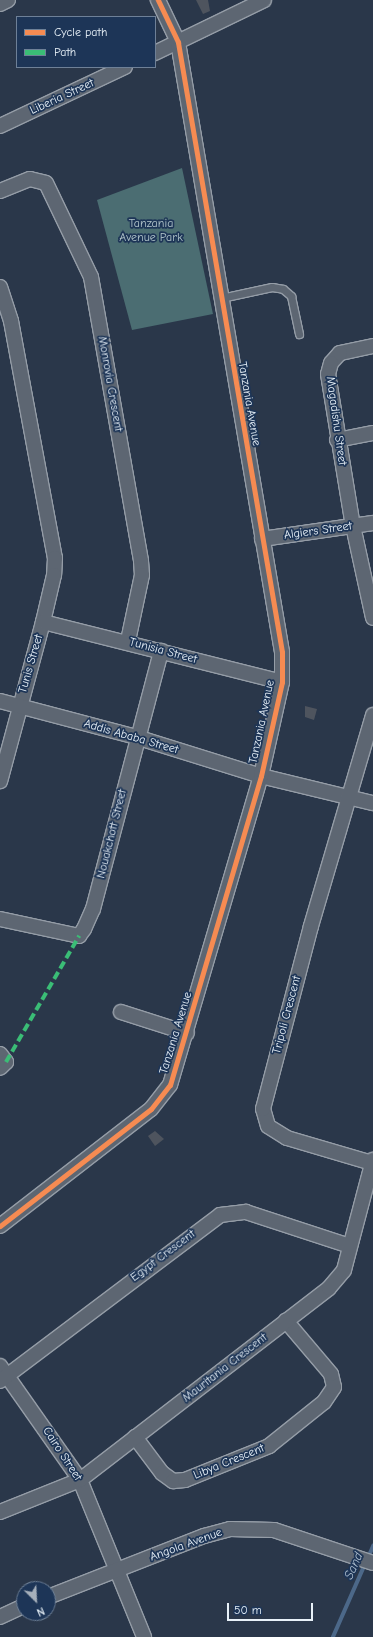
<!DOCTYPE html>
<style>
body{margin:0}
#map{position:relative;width:373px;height:1637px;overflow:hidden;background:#2a374a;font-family:"Comic Neue",sans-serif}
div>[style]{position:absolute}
.green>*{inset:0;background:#4b6d72}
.stream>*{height:3.5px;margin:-1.75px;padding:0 1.75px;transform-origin:1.75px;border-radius:1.75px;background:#4c6889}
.building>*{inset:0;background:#4e545e}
.roads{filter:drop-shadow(1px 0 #959da7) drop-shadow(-1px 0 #959da7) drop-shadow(0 1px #959da7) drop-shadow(0 -1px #959da7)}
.service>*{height:7px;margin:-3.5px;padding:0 3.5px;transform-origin:3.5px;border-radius:3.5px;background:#5d6672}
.minor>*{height:14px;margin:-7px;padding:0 7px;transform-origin:7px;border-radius:7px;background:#5d6672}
.quiet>*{height:4px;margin-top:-2px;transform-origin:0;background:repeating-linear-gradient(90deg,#3abd76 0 8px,transparent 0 12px)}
.cycleway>*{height:5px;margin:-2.5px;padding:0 2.5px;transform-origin:2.5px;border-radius:2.5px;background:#f68b52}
span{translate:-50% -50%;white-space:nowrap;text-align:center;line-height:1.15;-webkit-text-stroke:3.5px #1d3557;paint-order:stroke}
.street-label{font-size:12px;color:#e8f1f8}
.park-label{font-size:12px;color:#b3c6cb}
.water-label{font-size:13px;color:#b2c3d3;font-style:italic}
.legend{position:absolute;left:16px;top:16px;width:140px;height:52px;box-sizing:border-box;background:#1d3557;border:1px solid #6e8097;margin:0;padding:5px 7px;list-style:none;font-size:12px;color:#e8f1f8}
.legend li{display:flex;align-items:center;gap:8px;height:20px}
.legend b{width:20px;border:1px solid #6e8097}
.north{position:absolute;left:16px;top:1581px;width:40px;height:40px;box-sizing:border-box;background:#1d3557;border:1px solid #6e8097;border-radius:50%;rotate:156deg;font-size:11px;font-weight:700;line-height:16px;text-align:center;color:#e8f1f8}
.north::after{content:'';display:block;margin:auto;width:14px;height:18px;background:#a6b0bb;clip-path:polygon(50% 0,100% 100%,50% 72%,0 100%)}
.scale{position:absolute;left:227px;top:1603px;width:86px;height:18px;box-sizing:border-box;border:2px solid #e8f1f8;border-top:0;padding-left:5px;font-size:12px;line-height:14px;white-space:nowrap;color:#e8f1f8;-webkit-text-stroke:3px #1d3557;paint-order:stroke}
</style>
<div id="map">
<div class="green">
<div style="clip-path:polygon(182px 168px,213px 314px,132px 330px,97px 200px)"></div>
</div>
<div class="stream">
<div style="left:368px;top:1558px;width:13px;rotate:-67deg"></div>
<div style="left:333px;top:1637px;width:80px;rotate:-66.3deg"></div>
</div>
<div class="building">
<div style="clip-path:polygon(196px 0,208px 0,210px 11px,203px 14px)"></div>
<div style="clip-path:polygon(305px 706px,317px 709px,314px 720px,305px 717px)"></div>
<div style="clip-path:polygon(155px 1131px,164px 1139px,155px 1146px,148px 1136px)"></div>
</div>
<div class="roads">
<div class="service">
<div style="left:221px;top:298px;width:52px;rotate:-12.2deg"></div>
<div style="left:272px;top:287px;width:11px;rotate:10deg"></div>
<div style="left:283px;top:289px;width:11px;rotate:41deg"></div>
<div style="left:291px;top:296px;width:39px;rotate:78deg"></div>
</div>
<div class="minor">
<div style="left:0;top:4px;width:9px;rotate:-27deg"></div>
<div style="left:155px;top:53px;width:121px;rotate:-25.9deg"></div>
<div style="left:0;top:126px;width:138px;rotate:-25.3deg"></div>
<div style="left:0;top:191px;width:32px;rotate:-22deg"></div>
<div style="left:30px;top:179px;width:16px;rotate:14deg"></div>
<div style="left:46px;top:183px;width:104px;rotate:64.4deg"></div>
<div style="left:91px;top:277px;width:288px;rotate:80deg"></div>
<div style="left:141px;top:561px;width:14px;rotate:86deg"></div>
<div style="left:142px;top:575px;width:67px;rotate:102deg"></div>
<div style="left:0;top:287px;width:36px;rotate:72deg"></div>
<div style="left:11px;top:321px;width:241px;rotate:79.5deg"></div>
<div style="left:55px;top:558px;width:17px;rotate:93deg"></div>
<div style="left:54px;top:575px;width:48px;rotate:103.2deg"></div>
<div style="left:43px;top:622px;width:165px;rotate:105.1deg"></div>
<div style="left:373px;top:346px;width:34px;rotate:168deg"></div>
<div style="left:340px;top:353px;width:13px;rotate:132deg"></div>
<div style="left:331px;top:363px;width:11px;rotate:105deg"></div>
<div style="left:328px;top:374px;width:154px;rotate:80.7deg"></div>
<div style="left:353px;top:526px;width:94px;rotate:77.7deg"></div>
<div style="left:337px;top:440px;width:37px;rotate:-11deg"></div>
<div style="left:262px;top:539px;width:112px;rotate:-8.2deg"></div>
<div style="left:43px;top:622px;width:246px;rotate:14.1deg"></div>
<div style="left:0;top:701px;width:141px;rotate:14.8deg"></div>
<div style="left:136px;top:737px;width:131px;rotate:17.3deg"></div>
<div style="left:261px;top:776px;width:115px;rotate:13.6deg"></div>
<div style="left:0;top:919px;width:81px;rotate:12.1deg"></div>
<div style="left:79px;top:936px;width:9px;rotate:-54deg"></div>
<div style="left:84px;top:929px;width:22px;rotate:-66deg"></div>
<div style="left:93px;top:909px;width:267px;rotate:-75.2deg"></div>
<div style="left:121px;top:1012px;width:69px;rotate:17.7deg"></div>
<div style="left:0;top:1054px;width:10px;rotate:53deg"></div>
<div style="left:6px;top:1062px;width:8px;rotate:135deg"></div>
<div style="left:372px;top:1163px;width:89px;rotate:-163.6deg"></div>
<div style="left:287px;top:1138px;width:22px;rotate:-148deg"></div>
<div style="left:268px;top:1126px;width:18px;rotate:-106deg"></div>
<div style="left:263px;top:1109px;width:189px;rotate:-75.3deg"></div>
<div style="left:311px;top:926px;width:220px;rotate:-73.6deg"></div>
<div style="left:0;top:1226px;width:191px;rotate:-37.8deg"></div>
<div style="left:151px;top:1109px;width:31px;rotate:-52deg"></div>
<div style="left:170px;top:1085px;width:322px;rotate:-73.6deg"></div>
<div style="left:261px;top:776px;width:96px;rotate:-77.4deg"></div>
<div style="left:282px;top:682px;width:30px;rotate:-90deg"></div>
<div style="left:282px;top:652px;width:619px;rotate:-99.68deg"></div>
<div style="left:178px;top:42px;width:47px;rotate:-115.5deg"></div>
<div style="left:0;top:1366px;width:139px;rotate:54.9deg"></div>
<div style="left:80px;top:1480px;width:170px;rotate:67.8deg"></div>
<div style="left:0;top:1381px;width:276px;rotate:-37deg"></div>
<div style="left:220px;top:1215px;width:26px;rotate:-7deg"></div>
<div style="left:246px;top:1212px;width:109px;rotate:18.1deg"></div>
<div style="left:135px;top:1437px;width:45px;rotate:53.1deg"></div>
<div style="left:162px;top:1473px;width:14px;rotate:36deg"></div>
<div style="left:173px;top:1481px;width:12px;rotate:-5deg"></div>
<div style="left:185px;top:1480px;width:91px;rotate:-22deg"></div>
<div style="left:269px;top:1446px;width:70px;rotate:-38.7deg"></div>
<div style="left:324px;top:1402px;width:18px;rotate:-56deg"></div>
<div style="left:334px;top:1387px;width:13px;rotate:-103deg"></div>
<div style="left:331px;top:1374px;width:70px;rotate:-130.3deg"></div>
<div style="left:0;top:1512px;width:86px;rotate:-21.8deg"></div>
<div style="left:80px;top:1480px;width:314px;rotate:-37.6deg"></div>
<div style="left:329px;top:1288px;width:23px;rotate:-50deg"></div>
<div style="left:344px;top:1270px;width:114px;rotate:-75.2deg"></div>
<div style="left:48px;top:1597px;width:168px;rotate:-21.4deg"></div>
<div style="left:204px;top:1536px;width:27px;rotate:-15deg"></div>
<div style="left:230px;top:1529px;width:44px;rotate:1.3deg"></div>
<div style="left:274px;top:1530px;width:104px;rotate:18.4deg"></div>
<div style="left:0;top:1617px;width:26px;rotate:-25deg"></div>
</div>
</div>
<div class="quiet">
<div style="left:6px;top:1062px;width:146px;rotate:-59.9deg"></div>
</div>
<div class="cycleway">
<div style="left:0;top:1226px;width:191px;rotate:-37.8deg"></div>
<div style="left:151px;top:1109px;width:31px;rotate:-52deg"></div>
<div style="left:170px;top:1085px;width:322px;rotate:-73.6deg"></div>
<div style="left:261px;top:776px;width:96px;rotate:-77.4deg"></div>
<div style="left:282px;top:682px;width:30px;rotate:-90deg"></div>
<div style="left:282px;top:652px;width:619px;rotate:-99.68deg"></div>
<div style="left:178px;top:42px;width:47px;rotate:-115.5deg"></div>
</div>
<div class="street-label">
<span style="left:62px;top:97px;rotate:-25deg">Liberia Street</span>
<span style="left:110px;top:384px;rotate:80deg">Monrovia Crescent</span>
<span style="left:249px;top:404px;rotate:80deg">Tanzania Avenue</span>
<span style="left:336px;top:421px;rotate:82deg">Magadishu Street</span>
<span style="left:318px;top:531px;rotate:-8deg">Algiers Street</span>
<span style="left:163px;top:651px;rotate:15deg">Tunisia Street</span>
<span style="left:31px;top:664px;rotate:-74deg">Tunis Street</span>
<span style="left:262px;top:722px;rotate:-78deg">Tanzania Avenue</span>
<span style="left:131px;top:737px;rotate:16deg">Addis Ababa Street</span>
<span style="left:112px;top:834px;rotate:-76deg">Nouakchott Street</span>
<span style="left:287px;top:1015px;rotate:-75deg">Tripoli Crescent</span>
<span style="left:176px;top:1033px;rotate:-73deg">Tanzania Avenue</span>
<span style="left:163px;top:1256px;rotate:-37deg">Egypt Crescent</span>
<span style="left:225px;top:1368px;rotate:-38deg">Mauritania Crescent</span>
<span style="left:62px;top:1454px;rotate:57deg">Cairo Street</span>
<span style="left:229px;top:1462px;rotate:-22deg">Libya Crescent</span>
<span style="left:186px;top:1545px;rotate:-20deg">Angola Avenue</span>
</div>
<div class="park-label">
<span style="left:151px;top:231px">Tanzania<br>Avenue Park</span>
</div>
<div class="water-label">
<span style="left:354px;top:1566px;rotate:-66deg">Sand</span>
</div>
<ul class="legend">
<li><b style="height:5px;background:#f68b52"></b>Cycle path</li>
<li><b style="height:5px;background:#3abd76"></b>Path</li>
</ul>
<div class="north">N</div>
<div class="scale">50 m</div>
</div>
